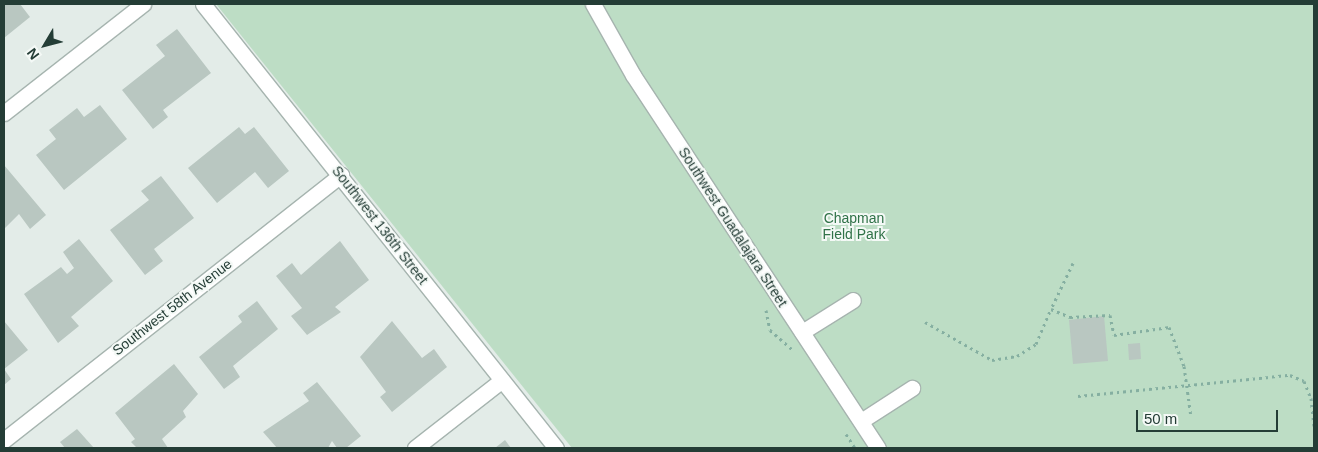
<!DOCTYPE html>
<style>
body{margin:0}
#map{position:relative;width:1318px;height:452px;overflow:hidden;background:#e3ece8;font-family:Helvetica,sans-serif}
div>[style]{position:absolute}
.green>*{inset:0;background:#bdddc5}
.building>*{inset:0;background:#b9c7c1}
.path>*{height:3px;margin-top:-1.5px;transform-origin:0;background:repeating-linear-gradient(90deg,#85afa1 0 2.5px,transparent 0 6.5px)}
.roads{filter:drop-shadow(1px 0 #a6b4af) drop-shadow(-1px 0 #a6b4af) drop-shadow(0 1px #a6b4af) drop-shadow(0 -1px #a6b4af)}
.minor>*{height:15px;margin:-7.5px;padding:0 7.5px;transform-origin:7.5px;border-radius:7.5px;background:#fff}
span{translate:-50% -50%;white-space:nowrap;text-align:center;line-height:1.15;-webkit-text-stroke:4px #f4f9f6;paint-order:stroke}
.park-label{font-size:14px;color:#307248}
.street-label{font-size:14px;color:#243d36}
.frame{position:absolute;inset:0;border:5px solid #243d36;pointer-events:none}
.north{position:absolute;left:20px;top:20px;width:50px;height:50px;-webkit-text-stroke:4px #f4f9f6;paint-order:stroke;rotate:233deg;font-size:14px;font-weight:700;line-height:20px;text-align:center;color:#243d36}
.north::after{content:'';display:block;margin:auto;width:18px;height:22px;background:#243d36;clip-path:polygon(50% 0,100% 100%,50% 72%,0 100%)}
.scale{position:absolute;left:1136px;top:410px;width:142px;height:22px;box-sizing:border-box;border:2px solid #243d36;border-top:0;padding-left:6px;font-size:15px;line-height:18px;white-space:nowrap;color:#243d36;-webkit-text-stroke:4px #f4f9f6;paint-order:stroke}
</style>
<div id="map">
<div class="green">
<div style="clip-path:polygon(216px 4px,1314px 4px,1314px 448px,572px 448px)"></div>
</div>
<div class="building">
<div style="clip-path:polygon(4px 4px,20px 4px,30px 17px,4px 38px)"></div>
<div style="clip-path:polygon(177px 29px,211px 73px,163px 110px,168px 117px,153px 129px,122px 90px,165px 56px,156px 45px)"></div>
<div style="clip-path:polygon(100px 105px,127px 139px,64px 190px,36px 155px,56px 139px,49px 130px,77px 108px,84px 117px)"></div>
<div style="clip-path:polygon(239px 127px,245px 134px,254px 127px,289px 171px,268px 188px,255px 172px,217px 203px,188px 168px)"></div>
<div style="clip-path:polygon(4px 165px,46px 215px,30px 229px,19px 214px,4px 229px)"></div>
<div style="clip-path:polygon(161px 176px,194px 218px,154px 249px,163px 261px,145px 275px,110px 230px,149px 200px,141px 191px)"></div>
<div style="clip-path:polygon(79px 239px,113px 281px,71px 317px,79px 326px,58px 343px,24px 294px,61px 267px,67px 274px,74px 268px,63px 252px)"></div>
<div style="clip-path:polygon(340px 241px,369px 280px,335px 307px,341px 312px,307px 335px,291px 316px,302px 308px,276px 276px,292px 263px,301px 275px)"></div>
<div style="clip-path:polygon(257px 301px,278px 329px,233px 366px,240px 377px,224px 389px,199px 357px,242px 322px,238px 316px)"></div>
<div style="clip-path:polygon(1104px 316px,1108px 361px,1073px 364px,1069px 320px)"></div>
<div style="clip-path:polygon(4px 321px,28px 350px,4px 369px,11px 379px,4px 385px)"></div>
<div style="clip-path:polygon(392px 321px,422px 358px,434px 349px,447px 367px,392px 412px,380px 397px,386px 392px,360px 357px)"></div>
<div style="clip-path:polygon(1140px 343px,1141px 359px,1129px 360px,1128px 344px)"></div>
<div style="clip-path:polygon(174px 364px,198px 394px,183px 411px,186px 417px,162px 439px,168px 448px,137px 448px,131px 442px,135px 439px,115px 413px)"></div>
<div style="clip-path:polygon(317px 382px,361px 436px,346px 448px,337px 448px,332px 441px,328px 448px,277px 448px,263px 432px,309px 401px,303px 393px)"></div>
<div style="clip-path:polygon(77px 429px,94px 448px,65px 448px,60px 442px)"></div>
<div style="clip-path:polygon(505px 440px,511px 448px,495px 448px)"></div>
</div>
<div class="path">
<div style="left:1073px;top:263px;width:51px;rotate:115.6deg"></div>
<div style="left:1051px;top:309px;width:21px;rotate:23deg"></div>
<div style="left:1070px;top:317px;width:40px;rotate:-2.9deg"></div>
<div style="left:1110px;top:315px;width:20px;rotate:79deg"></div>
<div style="left:1114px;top:335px;width:56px;rotate:-8.3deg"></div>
<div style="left:1169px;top:327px;width:42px;rotate:69deg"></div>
<div style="left:1184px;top:366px;width:51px;rotate:82.2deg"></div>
<div style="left:766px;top:310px;width:20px;rotate:79deg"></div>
<div style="left:770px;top:330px;width:29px;rotate:41deg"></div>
<div style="left:925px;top:322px;width:77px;rotate:29.6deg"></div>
<div style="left:992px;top:360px;width:25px;rotate:-9deg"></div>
<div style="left:1017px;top:356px;width:22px;rotate:-32deg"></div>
<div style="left:1036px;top:344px;width:38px;rotate:-67deg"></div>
<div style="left:1078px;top:396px;width:213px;rotate:-5.7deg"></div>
<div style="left:1290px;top:375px;width:15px;rotate:23deg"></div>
<div style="left:1304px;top:381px;width:18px;rotate:68deg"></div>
<div style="left:1311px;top:398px;width:28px;rotate:84deg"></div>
<div style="left:846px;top:434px;width:17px;rotate:57deg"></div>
</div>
<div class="roads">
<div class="minor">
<div style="left:203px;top:4px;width:567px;rotate:51.51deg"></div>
<div style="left:593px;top:4px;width:81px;rotate:60.6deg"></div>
<div style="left:633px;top:75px;width:446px;rotate:56.7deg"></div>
<div style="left:4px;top:113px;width:177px;rotate:-38.1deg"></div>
<div style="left:802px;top:332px;width:60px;rotate:-32.1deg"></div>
<div style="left:861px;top:421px;width:61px;rotate:-32.9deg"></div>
<div style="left:4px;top:440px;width:429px;rotate:-38.2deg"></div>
<div style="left:415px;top:448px;width:110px;rotate:-38deg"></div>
</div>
</div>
<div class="park-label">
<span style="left:854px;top:226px">Chapman<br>Field Park</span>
</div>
<div class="street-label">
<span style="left:380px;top:225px;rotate:52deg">Southwest 136th Street</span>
<span style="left:733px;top:227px;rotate:57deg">Southwest Guadalajara Street</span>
<span style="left:172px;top:307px;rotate:-38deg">Southwest 58th Avenue</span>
</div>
<div class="frame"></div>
<div class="north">N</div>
<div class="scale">50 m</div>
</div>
